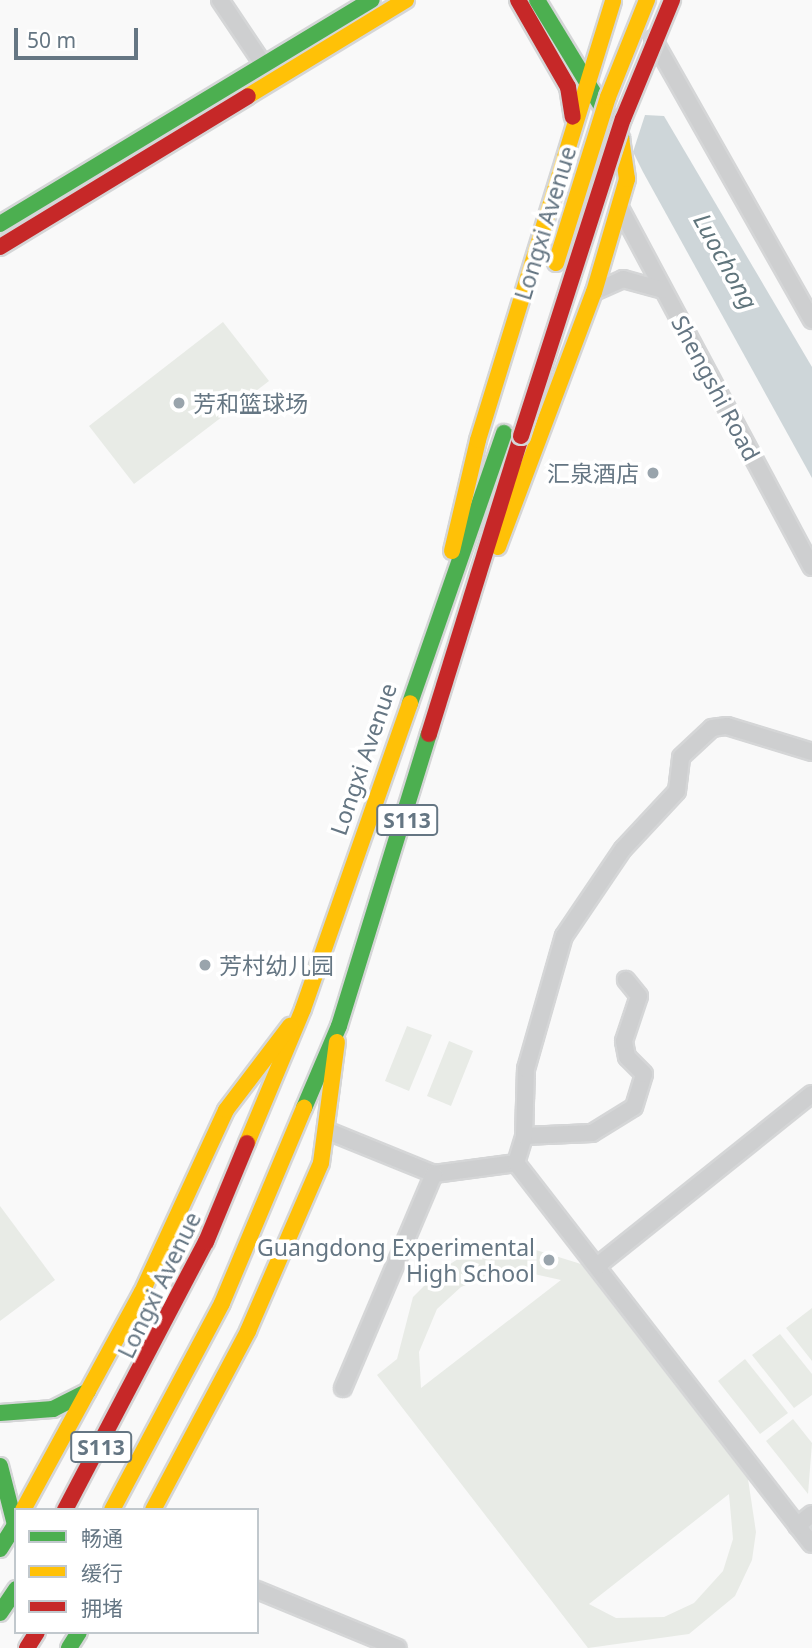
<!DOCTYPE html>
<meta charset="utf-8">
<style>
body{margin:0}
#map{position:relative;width:812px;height:1648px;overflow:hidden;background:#f9f9f9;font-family:"Noto Sans","Noto Sans SC",sans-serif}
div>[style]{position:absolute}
.green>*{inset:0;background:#e8ebe6}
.water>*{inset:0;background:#ced6d9}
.roads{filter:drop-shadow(2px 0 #d5d6d7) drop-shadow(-2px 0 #d5d6d7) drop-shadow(0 2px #d5d6d7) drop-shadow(0 -2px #d5d6d7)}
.street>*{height:16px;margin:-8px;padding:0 8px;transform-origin:8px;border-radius:8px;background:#cecfd0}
.fast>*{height:16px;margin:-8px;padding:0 8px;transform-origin:8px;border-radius:8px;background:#4caf50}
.slow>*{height:16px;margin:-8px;padding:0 8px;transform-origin:8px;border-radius:8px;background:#ffc107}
.jam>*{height:16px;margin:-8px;padding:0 8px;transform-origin:8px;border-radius:8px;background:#c62828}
.bridges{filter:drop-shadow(2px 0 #d5d6d7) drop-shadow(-2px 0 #d5d6d7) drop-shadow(0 2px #d5d6d7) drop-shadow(0 -2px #d5d6d7)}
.slow-bridge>*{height:16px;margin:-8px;padding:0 8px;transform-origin:8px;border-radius:8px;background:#ffc107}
.jam-bridge>*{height:16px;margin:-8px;padding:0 8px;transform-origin:8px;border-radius:8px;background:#c62828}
.dots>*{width:19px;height:19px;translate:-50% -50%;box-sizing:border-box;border:4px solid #fff;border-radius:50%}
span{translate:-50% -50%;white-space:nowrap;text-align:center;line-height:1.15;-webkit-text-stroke:7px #fff;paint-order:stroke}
.shield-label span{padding:2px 5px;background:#fff;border:2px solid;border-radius:5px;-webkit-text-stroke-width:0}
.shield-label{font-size:21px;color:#657683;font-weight:700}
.street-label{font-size:23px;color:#657683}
.poi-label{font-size:23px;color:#657683}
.left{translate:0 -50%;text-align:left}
.right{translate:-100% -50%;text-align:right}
.water-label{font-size:24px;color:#60757c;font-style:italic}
.legend{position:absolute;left:14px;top:1508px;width:245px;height:126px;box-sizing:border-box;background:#fff;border:2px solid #c1c8cd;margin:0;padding:9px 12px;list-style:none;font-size:21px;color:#657683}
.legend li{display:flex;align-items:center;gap:14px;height:35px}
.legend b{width:35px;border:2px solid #c1c8cd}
.scale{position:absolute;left:14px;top:28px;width:124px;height:32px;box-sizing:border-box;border:4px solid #657683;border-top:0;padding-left:9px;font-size:21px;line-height:24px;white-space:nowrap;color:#657683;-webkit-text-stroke:5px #fff;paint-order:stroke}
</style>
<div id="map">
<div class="green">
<div style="clip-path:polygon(223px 322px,269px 381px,134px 484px,89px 426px)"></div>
<div style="clip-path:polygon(407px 1026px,432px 1035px,409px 1091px,385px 1081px)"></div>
<div style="clip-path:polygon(449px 1041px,473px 1051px,451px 1106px,427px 1096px)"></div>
<div style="clip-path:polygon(0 1206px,55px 1280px,0 1321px)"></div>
<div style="clip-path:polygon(evenodd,523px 1246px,581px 1264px,748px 1479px,756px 1532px,752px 1560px,735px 1596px,689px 1634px,588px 1648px,377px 1375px,397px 1359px,413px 1297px,438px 1272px,464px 1255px,523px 1246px,525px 1272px,561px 1280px,421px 1388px,419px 1352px,437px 1309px,461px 1287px,492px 1274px,525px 1272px,523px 1246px,729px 1494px,733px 1539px,723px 1571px,694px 1603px,664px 1617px,616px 1618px,589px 1604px,729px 1494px)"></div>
<div style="clip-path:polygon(812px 1308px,812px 1361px,786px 1328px)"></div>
<div style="clip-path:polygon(780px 1334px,812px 1374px,812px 1395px,794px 1408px,752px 1355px)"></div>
<div style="clip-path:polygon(745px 1359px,788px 1413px,760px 1434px,718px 1381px)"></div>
<div style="clip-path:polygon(793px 1419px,812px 1443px,808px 1494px,766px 1441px)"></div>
</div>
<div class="water">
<div style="clip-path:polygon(645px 115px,664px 116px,812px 367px,812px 478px,643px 172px,633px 152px)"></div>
</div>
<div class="roads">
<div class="street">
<div style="left:220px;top:0;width:77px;rotate:56.1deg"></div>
<div style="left:653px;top:39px;width:323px;rotate:60.5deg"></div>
<div style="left:620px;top:208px;width:407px;rotate:61.9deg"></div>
<div style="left:594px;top:292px;width:32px;rotate:-24deg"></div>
<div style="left:623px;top:279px;width:41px;rotate:15.4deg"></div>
<div style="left:328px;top:1131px;width:114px;rotate:22.1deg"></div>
<div style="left:434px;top:1174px;width:83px;rotate:-7.6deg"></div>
<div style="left:516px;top:1163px;width:482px;rotate:52.2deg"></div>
<div style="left:524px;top:1136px;width:68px;rotate:-2.5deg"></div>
<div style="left:592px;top:1133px;width:49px;rotate:-31.8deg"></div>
<div style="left:634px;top:1107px;width:34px;rotate:-73deg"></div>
<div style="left:644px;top:1074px;width:24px;rotate:-135deg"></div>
<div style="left:627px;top:1057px;width:16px;rotate:-101deg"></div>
<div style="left:624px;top:1041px;width:47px;rotate:-71.6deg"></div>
<div style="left:639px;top:996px;width:21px;rotate:-129deg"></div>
<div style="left:516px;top:1163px;width:28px;rotate:-73deg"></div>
<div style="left:524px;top:1136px;width:67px;rotate:-88.3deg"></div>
<div style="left:526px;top:1069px;width:138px;rotate:-74.1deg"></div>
<div style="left:564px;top:936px;width:105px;rotate:-55.9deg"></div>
<div style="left:623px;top:849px;width:79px;rotate:-47deg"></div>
<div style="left:677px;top:791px;width:34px;rotate:-83deg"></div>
<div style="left:681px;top:757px;width:42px;rotate:-43.1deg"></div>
<div style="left:712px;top:728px;width:15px;rotate:-8deg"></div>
<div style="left:727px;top:726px;width:89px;rotate:17deg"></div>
<div style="left:597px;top:1266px;width:275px;rotate:-38.7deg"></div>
<div style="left:343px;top:1388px;width:233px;rotate:-67deg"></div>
<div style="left:797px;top:1526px;width:19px;rotate:-39deg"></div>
<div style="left:257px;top:1590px;width:152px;rotate:22.4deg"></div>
</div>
<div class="fast">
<div style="left:537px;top:0;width:162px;rotate:58.7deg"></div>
<div style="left:0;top:224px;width:434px;rotate:-31.1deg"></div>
<div style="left:410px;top:703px;width:286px;rotate:-70.8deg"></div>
<div style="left:304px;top:1108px;width:89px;rotate:-66.9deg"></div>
<div style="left:339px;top:1026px;width:306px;rotate:-72.9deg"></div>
<div style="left:0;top:1413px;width:53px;rotate:-4.3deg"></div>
<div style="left:53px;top:1409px;width:39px;rotate:-27deg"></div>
<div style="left:0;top:1466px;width:61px;rotate:75.7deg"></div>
<div style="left:0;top:1549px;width:31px;rotate:-58deg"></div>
<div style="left:0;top:1613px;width:29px;rotate:-56deg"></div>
<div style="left:69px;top:1648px;width:19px;rotate:-58deg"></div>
</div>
<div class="slow">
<div style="left:248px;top:96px;width:185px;rotate:-31.3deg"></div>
<div style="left:498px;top:547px;width:272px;rotate:-69.4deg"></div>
<div style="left:594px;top:292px;width:118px;rotate:-73.7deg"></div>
<div style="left:627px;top:179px;width:41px;rotate:-98.3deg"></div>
<div style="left:452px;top:551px;width:114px;rotate:-76.8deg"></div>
<div style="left:478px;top:440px;width:460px;rotate:-72.9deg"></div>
<div style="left:247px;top:1143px;width:145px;rotate:-67.3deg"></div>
<div style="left:303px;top:1009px;width:324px;rotate:-70.7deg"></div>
<div style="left:23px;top:1510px;width:248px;rotate:-61.4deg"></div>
<div style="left:142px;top:1292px;width:200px;rotate:-65.2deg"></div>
<div style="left:226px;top:1110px;width:106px;rotate:-52.7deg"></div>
<div style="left:112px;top:1510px;width:234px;rotate:-62deg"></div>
<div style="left:222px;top:1303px;width:212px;rotate:-67.2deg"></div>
<div style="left:153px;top:1510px;width:203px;rotate:-62deg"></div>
<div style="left:248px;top:1331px;width:183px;rotate:-66.5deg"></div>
<div style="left:321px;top:1163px;width:122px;rotate:-82.5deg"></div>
</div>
<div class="jam">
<div style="left:518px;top:0;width:100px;rotate:60.1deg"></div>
<div style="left:568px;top:87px;width:30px;rotate:81deg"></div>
<div style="left:0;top:247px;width:290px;rotate:-31.3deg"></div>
<div style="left:429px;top:734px;width:312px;rotate:-72.8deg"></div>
<div style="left:65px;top:1510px;width:303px;rotate:-62.3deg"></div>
<div style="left:206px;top:1242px;width:107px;rotate:-67.5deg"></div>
<div style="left:27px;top:1648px;width:19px;rotate:-58deg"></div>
</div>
</div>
<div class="bridges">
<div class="slow-bridge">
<div style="left:556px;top:263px;width:174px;rotate:-72.6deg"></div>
<div style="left:608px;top:97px;width:105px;rotate:-68.1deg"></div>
</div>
<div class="jam-bridge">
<div style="left:521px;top:436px;width:333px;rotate:-72.2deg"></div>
<div style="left:623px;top:119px;width:129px;rotate:-67.6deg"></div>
</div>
</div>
<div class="dots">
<div style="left:179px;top:403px;background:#99a4ac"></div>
<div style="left:653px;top:473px;background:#99a4ac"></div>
<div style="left:205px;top:965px;background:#99a4ac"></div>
<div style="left:549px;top:1260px;background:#99a4ac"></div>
</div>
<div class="shield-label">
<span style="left:407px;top:820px">S113</span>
<span style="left:101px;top:1447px">S113</span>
</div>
<div class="street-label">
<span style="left:545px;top:223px;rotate:-73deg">Longxi Avenue</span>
<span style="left:716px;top:388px;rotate:62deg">Shengshi Road</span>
<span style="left:363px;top:759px;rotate:-71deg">Longxi Avenue</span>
<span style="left:159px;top:1285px;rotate:-64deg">Longxi Avenue</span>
</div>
<div class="poi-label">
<span class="left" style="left:193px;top:403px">芳和篮球场</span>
<span class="right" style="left:639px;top:473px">汇泉酒店</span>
<span class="left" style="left:219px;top:965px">芳村幼儿园</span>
<span class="right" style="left:535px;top:1260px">Guangdong Experimental<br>High School</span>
</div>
<div class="water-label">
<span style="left:726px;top:261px;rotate:61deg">Luochong</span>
</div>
<ul class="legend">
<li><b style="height:9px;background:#4caf50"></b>畅通</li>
<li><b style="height:9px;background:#ffc107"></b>缓行</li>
<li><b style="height:9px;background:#c62828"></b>拥堵</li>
</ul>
<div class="scale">50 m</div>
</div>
